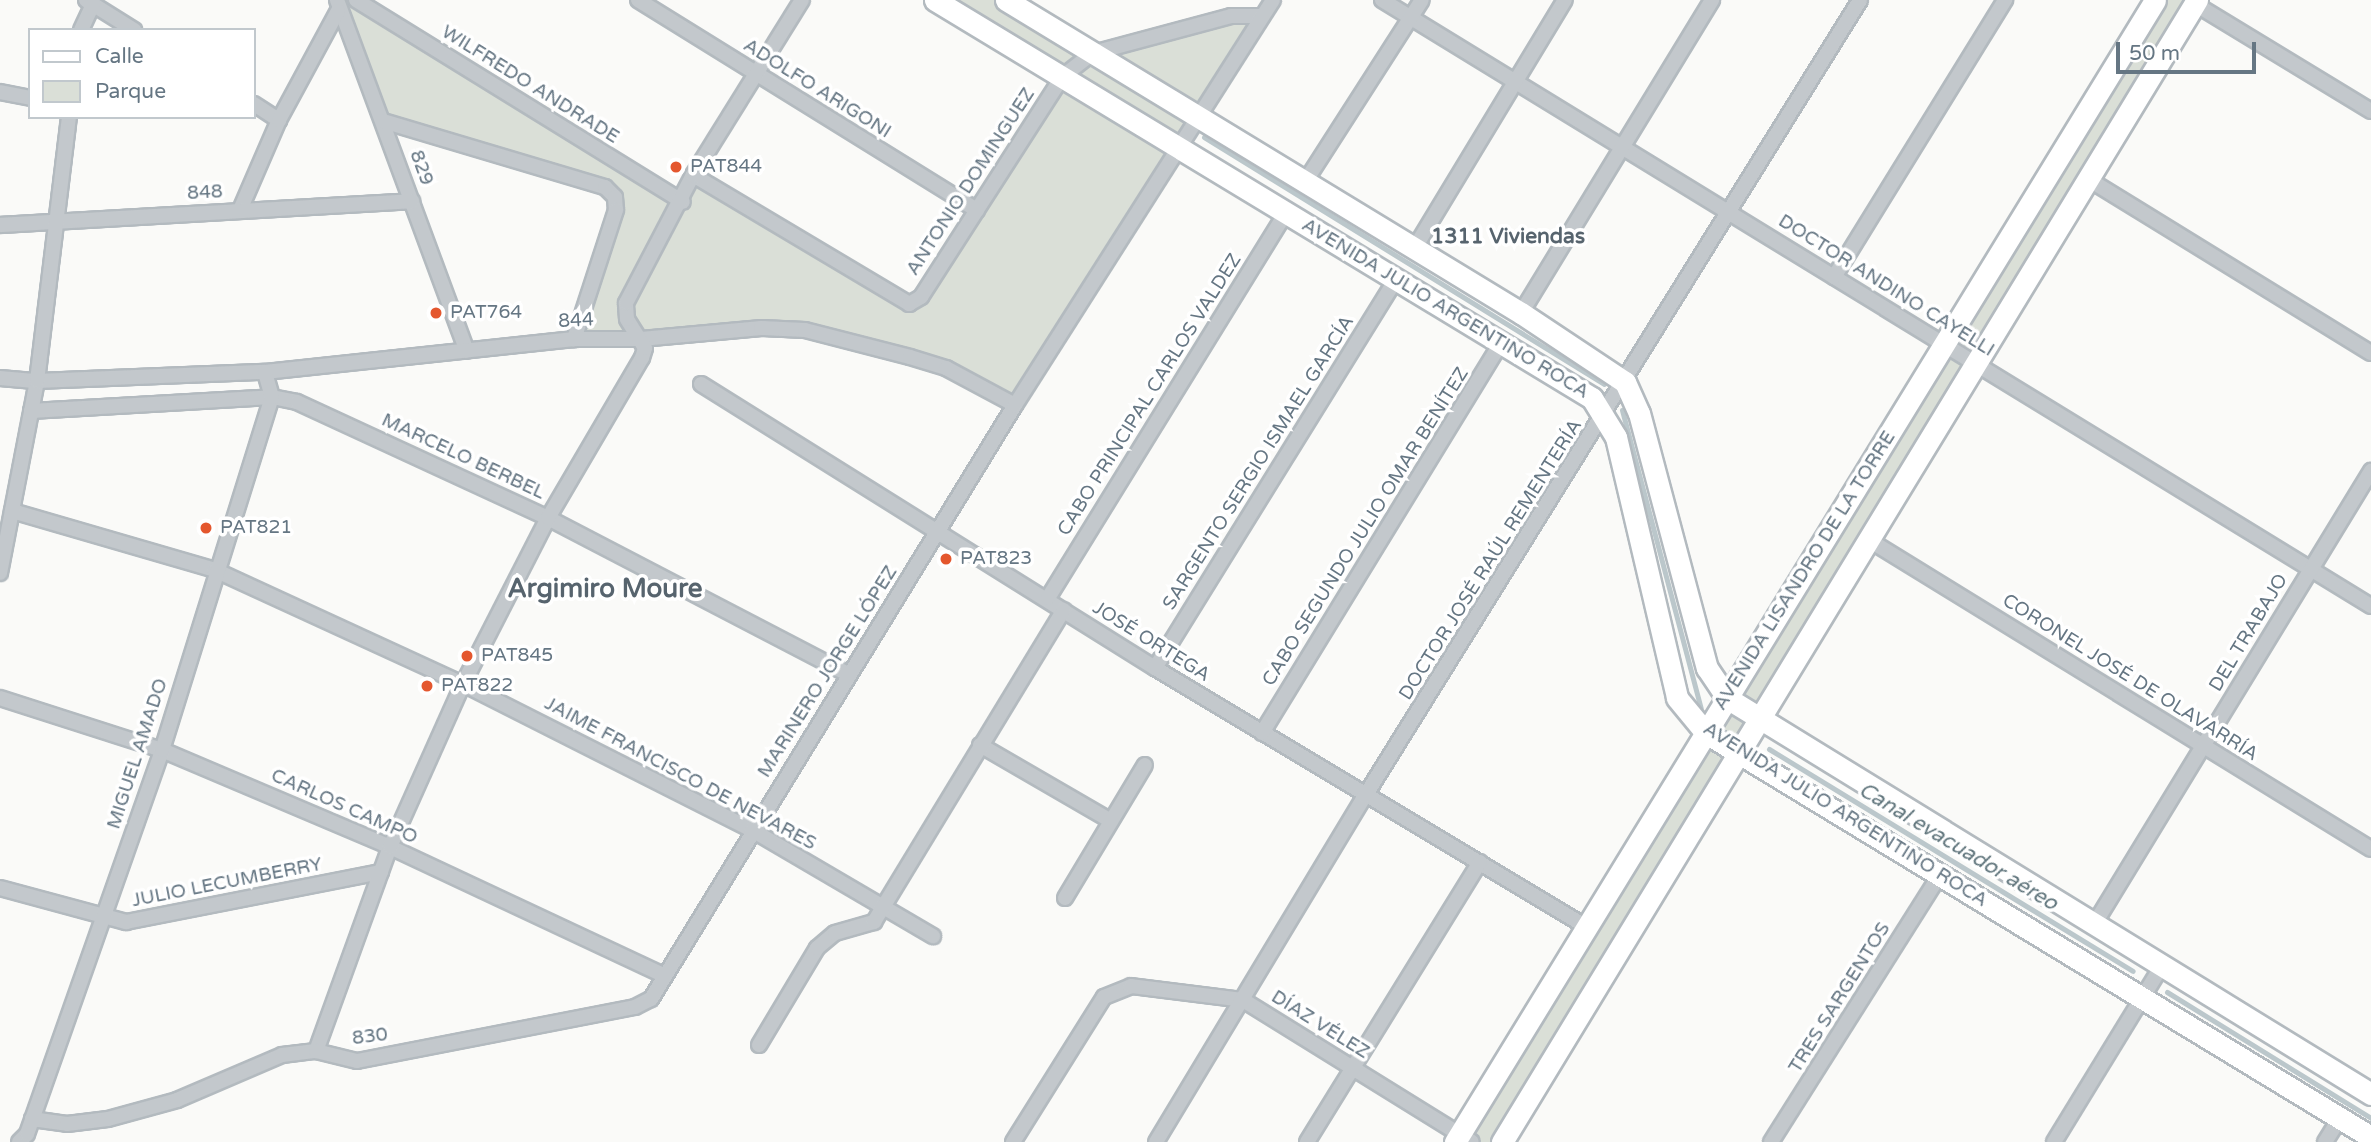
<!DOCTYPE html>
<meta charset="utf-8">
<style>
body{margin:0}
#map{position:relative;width:2371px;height:1142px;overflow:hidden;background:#fafaf8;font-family:"Varela Round",sans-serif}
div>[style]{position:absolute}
.green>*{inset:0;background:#dadfd7}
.stream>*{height:5px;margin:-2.5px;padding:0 2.5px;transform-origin:2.5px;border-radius:2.5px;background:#bbc7cb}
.roads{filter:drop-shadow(2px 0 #b3babf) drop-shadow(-2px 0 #b3babf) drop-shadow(0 2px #b3babf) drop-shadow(0 -2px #b3babf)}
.minor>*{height:14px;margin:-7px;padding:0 7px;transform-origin:7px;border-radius:7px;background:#c3c8cc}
.secondary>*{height:21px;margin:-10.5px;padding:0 10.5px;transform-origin:10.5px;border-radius:10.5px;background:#fff}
.dots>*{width:19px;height:19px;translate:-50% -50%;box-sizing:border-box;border:4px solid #fff;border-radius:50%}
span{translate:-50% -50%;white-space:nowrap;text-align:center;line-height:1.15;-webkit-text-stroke:7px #fff;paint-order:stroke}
.street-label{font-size:19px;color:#657683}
.poi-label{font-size:19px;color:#657683}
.left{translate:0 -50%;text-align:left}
.neighbourhood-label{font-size:21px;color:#57646e;font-weight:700}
.water-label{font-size:21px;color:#60757c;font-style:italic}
.district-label{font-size:26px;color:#57646e;font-weight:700}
.legend{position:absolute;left:28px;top:28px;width:228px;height:91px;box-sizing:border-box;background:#fff;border:2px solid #c1c8cd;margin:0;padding:9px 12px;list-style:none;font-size:21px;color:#657683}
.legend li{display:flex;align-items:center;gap:14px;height:35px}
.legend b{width:35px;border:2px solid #c1c8cd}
.scale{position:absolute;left:2116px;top:42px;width:140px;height:32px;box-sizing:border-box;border:4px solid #657683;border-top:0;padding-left:9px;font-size:21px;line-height:24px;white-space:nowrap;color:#657683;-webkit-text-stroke:5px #fff;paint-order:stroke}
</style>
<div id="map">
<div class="green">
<div style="clip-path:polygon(337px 0,357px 0,682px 202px,693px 175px,909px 304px,1061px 78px,935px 0,1006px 0,1093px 53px,1231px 16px,1262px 16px,1015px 405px,946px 368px,805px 330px,574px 339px,615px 197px,383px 121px)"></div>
<div style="clip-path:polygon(2155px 0,2197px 0,1502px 1142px,1455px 1142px)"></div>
</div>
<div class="stream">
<div style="left:1204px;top:137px;width:470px;rotate:31.7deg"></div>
<div style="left:1622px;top:410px;width:308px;rotate:75.2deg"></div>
<div style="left:1769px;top:749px;width:426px;rotate:31.4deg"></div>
<div style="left:2167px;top:992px;width:240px;rotate:31.7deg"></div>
</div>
<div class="roads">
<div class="minor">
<div style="left:86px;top:0;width:57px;rotate:32deg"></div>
<div style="left:337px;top:0;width:374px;rotate:69.7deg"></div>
<div style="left:356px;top:0;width:384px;rotate:31.7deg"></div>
<div style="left:638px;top:0;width:399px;rotate:31.8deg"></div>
<div style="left:1382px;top:0;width:1160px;rotate:31.5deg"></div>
<div style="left:2195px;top:4px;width:206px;rotate:31.3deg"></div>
<div style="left:81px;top:30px;width:29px;rotate:-65deg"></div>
<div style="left:0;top:92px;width:31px;rotate:11deg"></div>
<div style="left:254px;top:104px;width:30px;rotate:33deg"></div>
<div style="left:383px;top:121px;width:232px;rotate:16.6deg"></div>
<div style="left:605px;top:187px;width:14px;rotate:45deg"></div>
<div style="left:615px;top:197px;width:13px;rotate:86deg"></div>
<div style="left:616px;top:210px;width:136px;rotate:108deg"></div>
<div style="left:693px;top:175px;width:252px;rotate:30.8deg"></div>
<div style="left:909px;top:304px;width:14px;rotate:-30deg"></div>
<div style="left:921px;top:297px;width:261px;rotate:-57.3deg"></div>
<div style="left:1062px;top:77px;width:39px;rotate:-38deg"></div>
<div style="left:1093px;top:53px;width:143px;rotate:-15deg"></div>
<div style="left:1231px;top:16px;width:31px"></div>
<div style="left:2088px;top:179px;width:332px;rotate:31.6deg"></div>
<div style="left:1305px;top:182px;width:216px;rotate:-57.3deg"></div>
<div style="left:240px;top:210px;width:98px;rotate:-66.6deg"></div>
<div style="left:279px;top:120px;width:124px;rotate:-61.6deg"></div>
<div style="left:0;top:225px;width:413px;rotate:-3.3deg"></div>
<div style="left:1414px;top:249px;width:291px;rotate:-58.8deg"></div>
<div style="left:1834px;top:277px;width:326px;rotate:-58.3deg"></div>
<div style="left:1521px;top:313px;width:367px;rotate:-58.6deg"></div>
<div style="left:0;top:378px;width:37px;rotate:5deg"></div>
<div style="left:37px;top:381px;width:228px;rotate:-2.3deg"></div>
<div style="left:265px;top:372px;width:311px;rotate:-6.1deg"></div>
<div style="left:574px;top:339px;width:67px"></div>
<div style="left:641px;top:339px;width:121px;rotate:-5.2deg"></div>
<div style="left:761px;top:328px;width:44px;rotate:2.6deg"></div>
<div style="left:805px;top:330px;width:108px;rotate:14.4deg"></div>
<div style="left:910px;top:357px;width:38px;rotate:17deg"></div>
<div style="left:946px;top:368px;width:78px;rotate:28.2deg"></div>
<div style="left:701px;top:384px;width:536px;rotate:32.03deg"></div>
<div style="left:1155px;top:668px;width:501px;rotate:30.96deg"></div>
<div style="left:31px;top:411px;width:241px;rotate:-3.3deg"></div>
<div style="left:272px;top:397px;width:25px;rotate:11deg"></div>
<div style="left:297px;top:402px;width:277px;rotate:24.8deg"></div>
<div style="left:548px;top:518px;width:338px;rotate:27.5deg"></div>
<div style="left:12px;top:511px;width:211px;rotate:16.2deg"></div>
<div style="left:215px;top:570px;width:273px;rotate:24.7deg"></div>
<div style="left:463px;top:684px;width:324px;rotate:26.8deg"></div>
<div style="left:752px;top:830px;width:210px;rotate:30.4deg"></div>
<div style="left:1869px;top:540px;width:589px;rotate:31.61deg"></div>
<div style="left:0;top:573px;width:196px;rotate:-79.1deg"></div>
<div style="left:37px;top:381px;width:266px;rotate:-83.1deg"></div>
<div style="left:1048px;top:598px;width:453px;rotate:-58.3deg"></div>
<div style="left:1155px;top:668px;width:458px;rotate:-58.2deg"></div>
<div style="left:0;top:698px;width:170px;rotate:17.8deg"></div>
<div style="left:162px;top:750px;width:248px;rotate:23deg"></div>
<div style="left:390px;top:847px;width:302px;rotate:25.1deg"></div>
<div style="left:1262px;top:733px;width:459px;rotate:-58.5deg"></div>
<div style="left:980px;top:745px;width:151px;rotate:30.1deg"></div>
<div style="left:0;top:888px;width:131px;rotate:15.1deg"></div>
<div style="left:126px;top:922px;width:260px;rotate:-11.1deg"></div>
<div style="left:1065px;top:898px;width:155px;rotate:-59deg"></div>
<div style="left:2095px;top:923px;width:530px;rotate:-58.59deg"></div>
<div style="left:759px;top:1045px;width:113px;rotate:-59.1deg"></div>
<div style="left:817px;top:948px;width:23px;rotate:-40deg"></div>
<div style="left:835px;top:933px;width:41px;rotate:-15.8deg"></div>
<div style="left:874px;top:922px;width:365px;rotate:-58.7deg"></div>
<div style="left:316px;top:1051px;width:217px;rotate:-70.1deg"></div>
<div style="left:390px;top:847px;width:179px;rotate:-65.9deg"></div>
<div style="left:463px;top:684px;width:186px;rotate:-62.9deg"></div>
<div style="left:548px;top:518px;width:186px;rotate:-59.6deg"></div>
<div style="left:642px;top:358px;width:10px;rotate:-73deg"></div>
<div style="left:645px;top:348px;width:34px;rotate:-122deg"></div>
<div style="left:627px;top:319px;width:16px;rotate:-94deg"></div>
<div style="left:626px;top:303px;width:144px;rotate:-62.4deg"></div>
<div style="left:693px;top:175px;width:206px;rotate:-58.1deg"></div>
<div style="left:32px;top:1119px;width:35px;rotate:8deg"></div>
<div style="left:67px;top:1124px;width:41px;rotate:-7deg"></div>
<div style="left:108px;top:1119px;width:72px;rotate:-15.4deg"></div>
<div style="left:177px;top:1100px;width:114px;rotate:-23.2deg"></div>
<div style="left:282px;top:1055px;width:34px;rotate:-7deg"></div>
<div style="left:316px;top:1051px;width:42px;rotate:13.7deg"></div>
<div style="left:357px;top:1061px;width:283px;rotate:-11deg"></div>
<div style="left:635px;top:1007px;width:18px;rotate:-27deg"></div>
<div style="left:651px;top:999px;width:697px;rotate:-58.5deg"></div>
<div style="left:1015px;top:405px;width:480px;rotate:-57.5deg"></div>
<div style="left:19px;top:1142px;width:11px;rotate:-45deg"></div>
<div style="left:27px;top:1134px;width:407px;rotate:-70.6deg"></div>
<div style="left:162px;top:750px;width:370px;rotate:-72.7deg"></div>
<div style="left:272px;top:397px;width:26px;rotate:-106deg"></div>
<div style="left:1013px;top:1142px;width:171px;rotate:-57.9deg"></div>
<div style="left:1104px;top:997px;width:29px;rotate:-22deg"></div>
<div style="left:1131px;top:986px;width:113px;rotate:7.1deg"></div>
<div style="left:1243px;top:1000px;width:269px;rotate:31.8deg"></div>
<div style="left:1156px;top:1142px;width:404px;rotate:-58.9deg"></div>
<div style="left:1365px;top:796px;width:937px;rotate:-58.12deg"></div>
<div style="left:1307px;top:1142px;width:329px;rotate:-58.3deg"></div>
<div style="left:1771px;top:1142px;width:316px;rotate:-57.7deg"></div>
<div style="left:2054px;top:1142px;width:206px;rotate:-58.5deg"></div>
<div style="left:2325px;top:1142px;width:28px;rotate:-58deg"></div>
</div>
<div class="secondary">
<div style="left:935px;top:0;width:768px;rotate:31.21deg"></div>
<div style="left:1592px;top:398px;width:46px;rotate:58.4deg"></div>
<div style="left:1616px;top:437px;width:268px;rotate:76.8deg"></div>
<div style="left:1677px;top:698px;width:45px;rotate:50.4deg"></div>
<div style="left:1706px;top:733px;width:778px;rotate:31.28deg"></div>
<div style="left:1006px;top:0;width:603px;rotate:31.29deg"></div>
<div style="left:1521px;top:313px;width:125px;rotate:33.6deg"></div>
<div style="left:1625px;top:382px;width:34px;rotate:66deg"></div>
<div style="left:1639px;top:413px;width:264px;rotate:75.1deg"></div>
<div style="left:1707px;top:668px;width:36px;rotate:56deg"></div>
<div style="left:1727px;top:698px;width:756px;rotate:31.59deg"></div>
<div style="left:1455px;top:1142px;width:1339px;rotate:-58.49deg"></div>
<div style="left:1502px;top:1142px;width:1337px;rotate:-58.68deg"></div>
</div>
</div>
<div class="dots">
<div style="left:676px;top:167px;background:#e4572e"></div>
<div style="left:436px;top:313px;background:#e4572e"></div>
<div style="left:206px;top:528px;background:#e4572e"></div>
<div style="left:946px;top:559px;background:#e4572e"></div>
<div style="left:467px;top:656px;background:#e4572e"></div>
<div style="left:427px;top:686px;background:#e4572e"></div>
</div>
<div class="street-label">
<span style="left:530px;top:85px;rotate:32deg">WILFREDO ANDRADE</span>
<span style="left:817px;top:89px;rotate:32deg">ADOLFO ARIGONI</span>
<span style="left:421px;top:168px;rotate:70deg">829</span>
<span style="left:971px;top:182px;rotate:-57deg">ANTONIO DOMINGUEZ</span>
<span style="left:205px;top:193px;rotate:-3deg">848</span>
<span style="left:1886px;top:286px;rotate:32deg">DOCTOR ANDINO CAYELLI</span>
<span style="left:1445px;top:309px;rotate:31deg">AVENIDA JULIO ARGENTINO ROCA</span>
<span style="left:576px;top:321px;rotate:-3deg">844</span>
<span style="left:1150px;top:395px;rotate:-58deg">CABO PRINCIPAL CARLOS VALDEZ</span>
<span style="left:463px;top:457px;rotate:25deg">MARCELO BERBEL</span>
<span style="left:1259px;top:463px;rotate:-58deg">SARGENTO SERGIO ISMAEL GARCÍA</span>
<span style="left:1366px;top:527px;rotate:-58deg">CABO SEGUNDO JULIO OMAR BENÍTEZ</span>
<span style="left:1491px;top:560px;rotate:-58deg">DOCTOR JOSÉ RAÚL REMENTERÍA</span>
<span style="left:1805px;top:571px;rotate:-58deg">AVENIDA LISANDRO DE LA TORRE</span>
<span style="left:2249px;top:633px;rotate:-59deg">DEL TRABAJO</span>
<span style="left:1151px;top:642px;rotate:32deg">JOSÉ ORTEGA</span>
<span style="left:828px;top:672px;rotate:-58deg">MARINERO JORGE LÓPEZ</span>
<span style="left:2130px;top:678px;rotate:32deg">CORONEL JOSÉ DE OLAVARRÍA</span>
<span style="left:138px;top:754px;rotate:-72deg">MIGUEL AMADO</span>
<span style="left:680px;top:774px;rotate:28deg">JAIME FRANCISCO DE NEVARES</span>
<span style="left:344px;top:807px;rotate:24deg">CARLOS CAMPO</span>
<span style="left:1845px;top:815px;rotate:32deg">AVENIDA JULIO ARGENTINO ROCA</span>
<span style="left:227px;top:883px;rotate:-11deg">JULIO LECUMBERRY</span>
<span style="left:1840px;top:998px;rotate:-58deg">TRES SARGENTOS</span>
<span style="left:1320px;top:1025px;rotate:32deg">DÍAZ VÉLEZ</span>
<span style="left:370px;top:1037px;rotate:-7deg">830</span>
</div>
<div class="poi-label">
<span class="left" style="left:690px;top:167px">PAT844</span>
<span class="left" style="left:450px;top:313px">PAT764</span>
<span class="left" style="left:220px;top:528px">PAT821</span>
<span class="left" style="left:960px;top:559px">PAT823</span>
<span class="left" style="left:481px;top:656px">PAT845</span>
<span class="left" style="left:441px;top:686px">PAT822</span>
</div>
<div class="neighbourhood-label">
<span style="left:1508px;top:237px">1311 Viviendas</span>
</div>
<div class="water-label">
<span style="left:1958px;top:847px;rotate:31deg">Canal evacuador aéreo</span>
</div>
<div class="district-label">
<span style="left:605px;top:589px">Argimiro Moure</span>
</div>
<ul class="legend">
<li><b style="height:9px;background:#fff"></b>Calle</li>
<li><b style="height:19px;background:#dadfd7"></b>Parque</li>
</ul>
<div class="scale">50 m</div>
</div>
